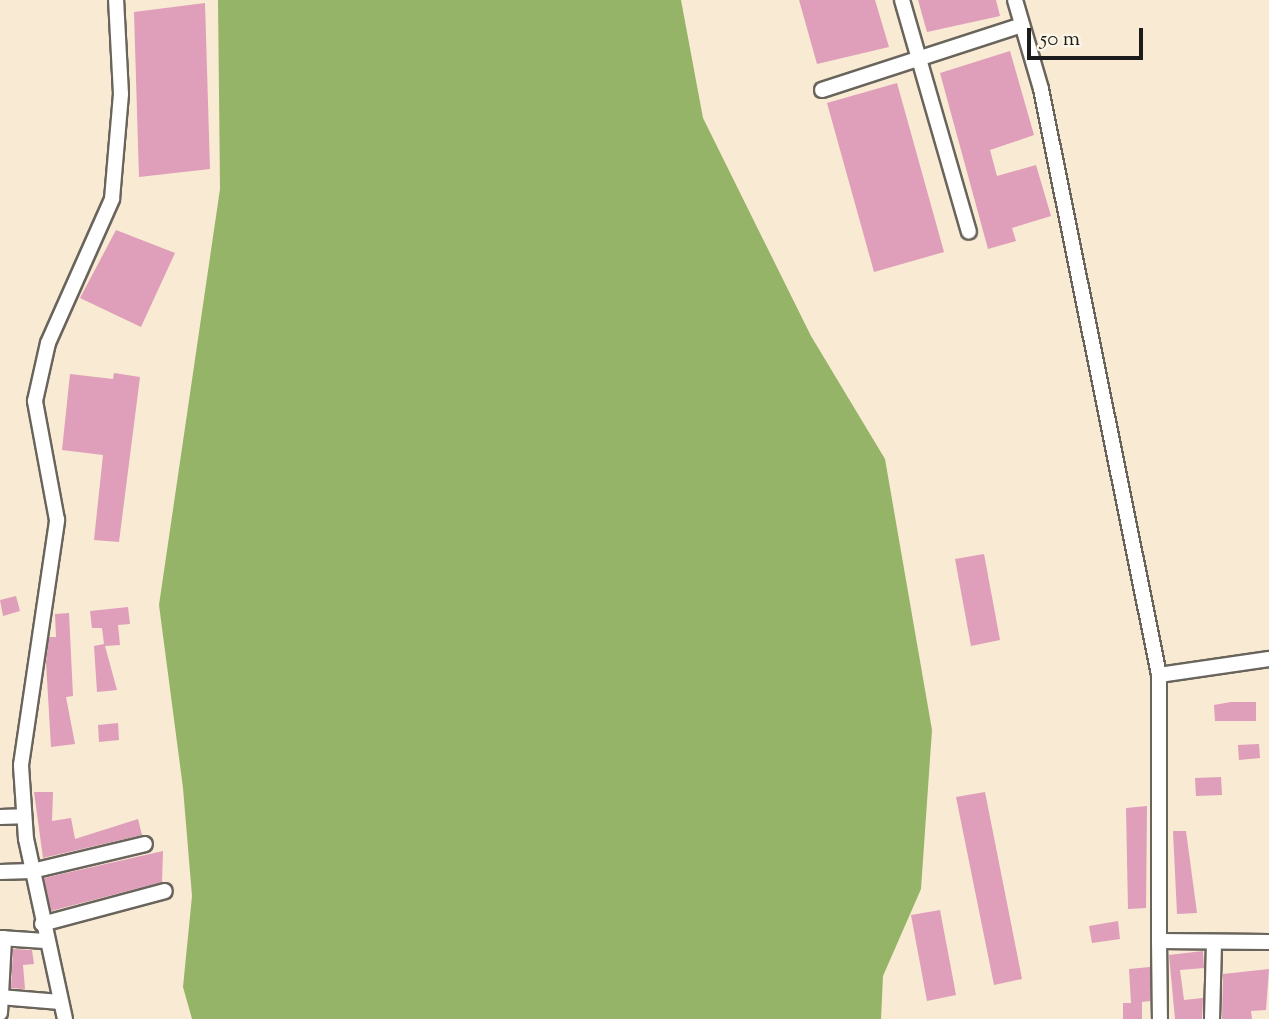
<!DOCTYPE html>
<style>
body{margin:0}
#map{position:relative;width:1269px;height:1019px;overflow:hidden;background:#f8ead3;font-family:"Sorts Mill Goudy",serif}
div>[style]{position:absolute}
.forest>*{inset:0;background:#96b467}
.building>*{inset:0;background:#df9eba}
.roads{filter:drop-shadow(2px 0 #69645c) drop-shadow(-2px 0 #69645c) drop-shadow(0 2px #69645c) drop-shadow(0 -2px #69645c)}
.minor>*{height:14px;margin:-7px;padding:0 7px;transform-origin:7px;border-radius:7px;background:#fff}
span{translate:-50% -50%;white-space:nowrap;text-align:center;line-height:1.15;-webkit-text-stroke:5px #fcf5e5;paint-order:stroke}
.scale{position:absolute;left:1027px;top:28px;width:116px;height:32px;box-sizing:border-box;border:4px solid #1c1c1c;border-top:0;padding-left:9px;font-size:21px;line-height:24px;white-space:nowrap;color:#1c1c1c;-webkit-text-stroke:5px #fcf5e5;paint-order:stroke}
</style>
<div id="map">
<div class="forest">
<div style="clip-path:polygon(218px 0,681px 0,703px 118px,811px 336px,885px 459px,932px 730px,921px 889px,883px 976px,881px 1019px,192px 1019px,183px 987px,192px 896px,183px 788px,159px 605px,220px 189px)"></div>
</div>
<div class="building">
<div style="clip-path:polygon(799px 0,875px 0,889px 47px,817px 64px)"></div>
<div style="clip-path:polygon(918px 0,996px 0,1000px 16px,927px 32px)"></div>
<div style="clip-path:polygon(205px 3px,210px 169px,139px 177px,134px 12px)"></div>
<div style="clip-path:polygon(1010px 51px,1034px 135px,990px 150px,997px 176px,1036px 165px,1051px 216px,1012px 228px,1016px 241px,988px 249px,940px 73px)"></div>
<div style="clip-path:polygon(897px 83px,944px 252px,874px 272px,827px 103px)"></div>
<div style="clip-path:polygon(116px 230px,175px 253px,141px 327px,80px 298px)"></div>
<div style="clip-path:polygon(114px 373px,140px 377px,119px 542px,94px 540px,103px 455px,62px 450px,70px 374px,113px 379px)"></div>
<div style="clip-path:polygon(984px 554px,1000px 640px,971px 646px,955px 559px)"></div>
<div style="clip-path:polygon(16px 596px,20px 611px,3px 616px,0 600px)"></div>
<div style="clip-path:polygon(128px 607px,130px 624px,118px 625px,120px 645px,105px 646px,117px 690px,97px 692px,94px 646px,104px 644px,102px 628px,92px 628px,90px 611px)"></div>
<div style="clip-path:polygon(69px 613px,73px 696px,66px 697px,75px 744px,51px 747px,46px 662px,49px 637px,56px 637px,55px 614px)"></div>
<div style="clip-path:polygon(1231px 702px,1256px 702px,1256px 721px,1215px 721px,1214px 705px)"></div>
<div style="clip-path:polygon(118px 723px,119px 740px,99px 742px,98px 725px)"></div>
<div style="clip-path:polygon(1259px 744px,1260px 758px,1239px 760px,1238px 745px)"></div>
<div style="clip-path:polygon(1221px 777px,1222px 795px,1196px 796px,1195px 778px)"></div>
<div style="clip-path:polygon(34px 792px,53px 792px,52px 821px,71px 818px,75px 839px,138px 819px,142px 835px,43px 858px)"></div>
<div style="clip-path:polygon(985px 792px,1022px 979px,994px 985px,956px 797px)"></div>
<div style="clip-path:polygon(1147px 806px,1146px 908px,1128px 909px,1126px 808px)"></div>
<div style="clip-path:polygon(1173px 831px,1186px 831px,1197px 913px,1177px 914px)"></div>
<div style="clip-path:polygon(163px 851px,162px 882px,51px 911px,44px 878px)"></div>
<div style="clip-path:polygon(940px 910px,956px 995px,927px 1001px,911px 915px)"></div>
<div style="clip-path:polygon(1118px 921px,1120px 939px,1092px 943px,1089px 926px)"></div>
<div style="clip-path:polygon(13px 949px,32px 950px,34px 964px,23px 965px,25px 989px,11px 988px)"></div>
<div style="clip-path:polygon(1203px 951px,1204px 968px,1180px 970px,1184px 1000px,1203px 998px,1202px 1019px,1175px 1019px,1169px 955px)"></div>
<div style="clip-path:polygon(1150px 967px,1150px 1001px,1142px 1002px,1142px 1019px,1123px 1019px,1123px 1003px,1131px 1003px,1129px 969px)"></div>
<div style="clip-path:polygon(1269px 969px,1266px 1010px,1251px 1011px,1252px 1019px,1222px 1019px,1223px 974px)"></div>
</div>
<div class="roads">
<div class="minor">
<div style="left:902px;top:0;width:241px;rotate:73.9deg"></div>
<div style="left:1015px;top:0;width:93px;rotate:73.7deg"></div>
<div style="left:1041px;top:89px;width:598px;rotate:78.61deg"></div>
<div style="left:1159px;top:675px;width:266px;rotate:90deg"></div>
<div style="left:1159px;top:941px;width:110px;rotate:0.5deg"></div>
<div style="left:822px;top:90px;width:210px;rotate:-18deg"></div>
<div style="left:1159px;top:675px;width:111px;rotate:-8.3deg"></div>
<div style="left:0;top:817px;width:23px;rotate:-2deg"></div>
<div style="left:0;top:872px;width:32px;rotate:-2deg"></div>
<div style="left:32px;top:871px;width:116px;rotate:-13.4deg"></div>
<div style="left:42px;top:924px;width:127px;rotate:-15deg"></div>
<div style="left:0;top:938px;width:45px;rotate:3.8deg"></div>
<div style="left:1159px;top:941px;width:78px;rotate:89.3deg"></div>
<div style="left:0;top:997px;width:60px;rotate:4.8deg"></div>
<div style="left:0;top:1013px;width:75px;rotate:-86.9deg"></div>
<div style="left:65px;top:1019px;width:184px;rotate:-102.2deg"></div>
<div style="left:26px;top:839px;width:74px;rotate:-93.9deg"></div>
<div style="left:21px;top:765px;width:248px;rotate:-81.6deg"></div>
<div style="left:57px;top:520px;width:121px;rotate:-100.5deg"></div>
<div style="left:35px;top:401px;width:59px;rotate:-77.4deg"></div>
<div style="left:48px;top:343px;width:158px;rotate:-66deg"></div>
<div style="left:112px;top:199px;width:105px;rotate:-85.1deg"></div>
<div style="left:121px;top:94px;width:94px;rotate:-93deg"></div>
<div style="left:1212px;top:1019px;width:77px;rotate:-88.5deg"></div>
</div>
</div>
<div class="scale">50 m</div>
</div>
